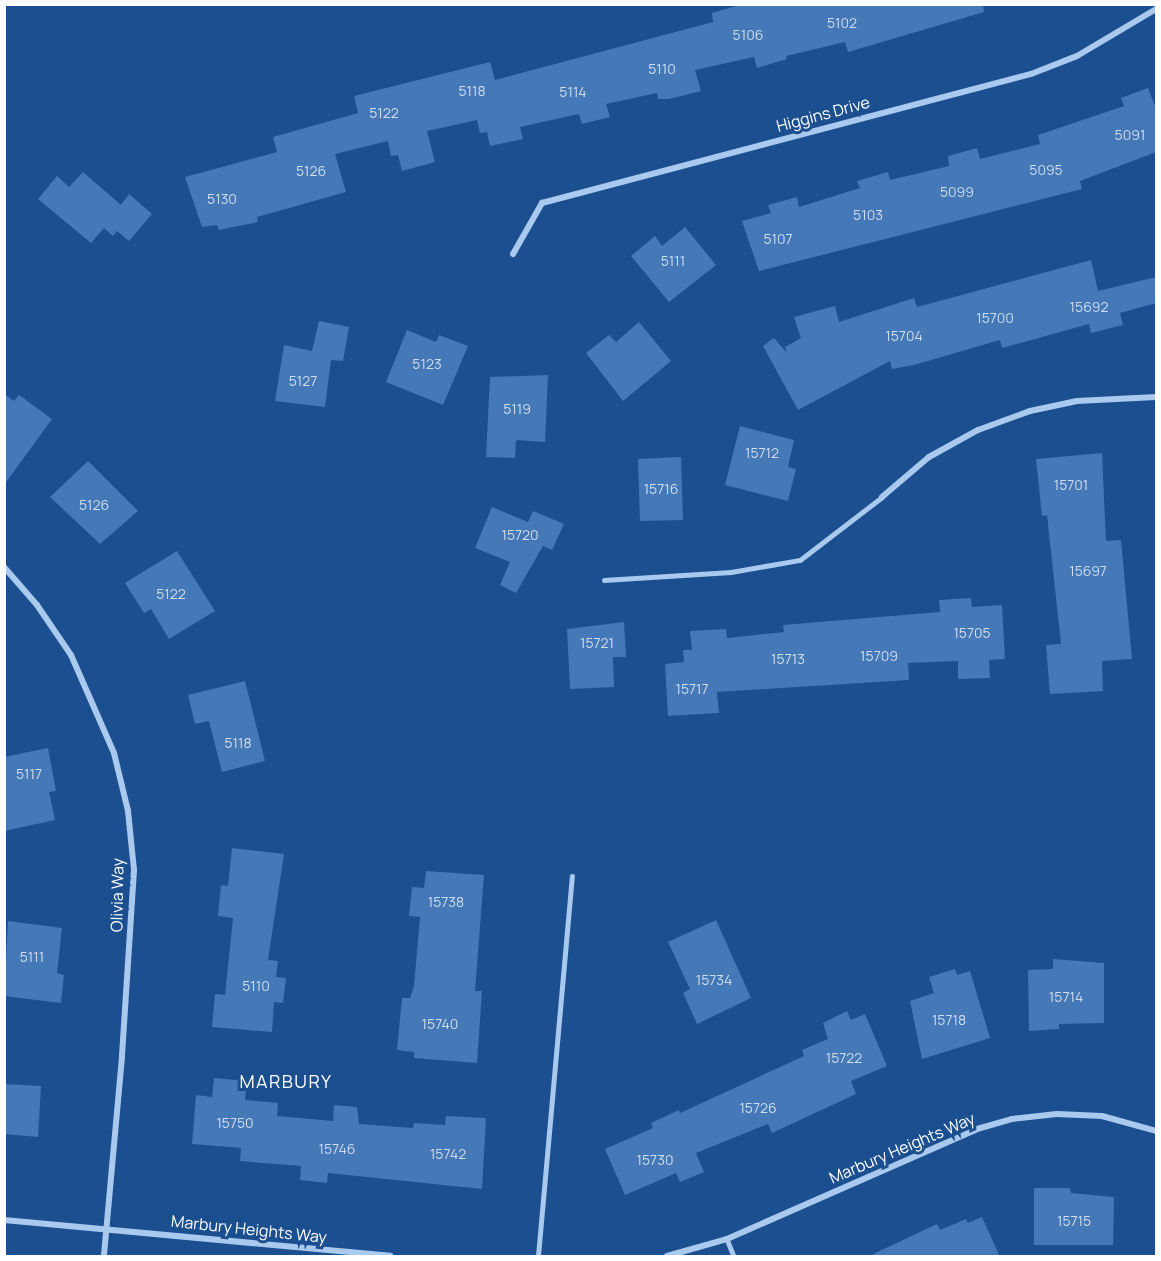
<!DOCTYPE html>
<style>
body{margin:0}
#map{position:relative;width:1161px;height:1261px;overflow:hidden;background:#1b4f8f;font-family:Manrope,sans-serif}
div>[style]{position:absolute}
.building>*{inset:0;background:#4478b7}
.service>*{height:4.5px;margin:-2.25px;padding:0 2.25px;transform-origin:2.25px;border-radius:2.25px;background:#a9c9ee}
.minor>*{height:6px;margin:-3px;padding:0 3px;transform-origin:3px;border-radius:3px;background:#a9c9ee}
span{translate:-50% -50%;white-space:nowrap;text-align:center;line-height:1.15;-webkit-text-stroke:6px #1b4f8f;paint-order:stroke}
.number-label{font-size:14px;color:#d0dded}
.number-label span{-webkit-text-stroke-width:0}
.street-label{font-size:16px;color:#fff}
.neighbourhood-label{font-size:18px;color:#fff;letter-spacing:1.5px}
.frame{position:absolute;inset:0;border:6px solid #fff;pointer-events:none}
</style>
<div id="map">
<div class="building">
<div style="clip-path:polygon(743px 4px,983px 4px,984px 12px,848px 52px,845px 42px,786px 56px,787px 59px,757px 68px,754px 57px,695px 70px,701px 91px,669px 99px,658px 99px,657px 93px,606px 104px,610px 117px,582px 124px,579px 114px,520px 127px,523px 139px,490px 146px,487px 132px,480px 133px,477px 120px,427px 131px,435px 162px,402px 171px,398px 155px,391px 156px,388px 141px,335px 154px,346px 192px,257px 217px,258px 222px,219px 230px,217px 225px,202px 227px,185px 177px,277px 152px,273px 137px,358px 113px,354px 96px,490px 62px,495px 80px,713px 22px,712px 13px)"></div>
<div style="clip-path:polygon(1148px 88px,1156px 109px,1156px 152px,1080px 181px,1082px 189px,759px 271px,742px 221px,771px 213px,768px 205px,797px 197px,799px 207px,860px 188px,857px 181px,888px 172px,890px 180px,949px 166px,948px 156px,977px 148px,980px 159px,1040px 144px,1038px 135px,1124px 106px,1121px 98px)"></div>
<div style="clip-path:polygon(83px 172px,121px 205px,129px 194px,152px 214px,129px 241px,117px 231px,113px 236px,104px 228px,91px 243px,38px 199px,57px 176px,69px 187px)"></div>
<div style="clip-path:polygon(685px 227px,716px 265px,669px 302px,631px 256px,655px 236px,662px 246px)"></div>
<div style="clip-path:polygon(1091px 260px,1098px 291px,1156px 277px,1156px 303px,1120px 313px,1123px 325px,1091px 333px,1089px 324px,1002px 348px,1000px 340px,914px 365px,892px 369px,890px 361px,798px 410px,763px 346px,774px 338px,787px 353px,785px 347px,801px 338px,794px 317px,835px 306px,839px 322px,914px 298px,917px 307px)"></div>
<div style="clip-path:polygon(319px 321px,349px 327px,343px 361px,331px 360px,325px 407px,275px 401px,284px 345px,312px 351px)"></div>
<div style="clip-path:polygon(639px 322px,671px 361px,623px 401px,586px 353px,609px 335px,616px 342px)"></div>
<div style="clip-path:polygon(407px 330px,436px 342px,439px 335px,468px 346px,443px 405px,386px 382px)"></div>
<div style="clip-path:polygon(548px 375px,545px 442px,516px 440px,515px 458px,486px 457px,490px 377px)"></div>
<div style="clip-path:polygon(4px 394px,14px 401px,19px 395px,52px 419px,4px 485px)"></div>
<div style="clip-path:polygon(740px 426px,794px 440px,788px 467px,796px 469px,788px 501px,725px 485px)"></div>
<div style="clip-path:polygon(1102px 453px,1106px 541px,1121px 540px,1132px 659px,1102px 661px,1103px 691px,1050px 694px,1046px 645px,1061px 644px,1047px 515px,1042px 516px,1036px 459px)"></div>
<div style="clip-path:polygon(681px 457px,683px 520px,640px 521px,638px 459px)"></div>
<div style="clip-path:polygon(88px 461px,138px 511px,100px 544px,50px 497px)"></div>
<div style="clip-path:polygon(492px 507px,528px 522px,533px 511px,564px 524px,552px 550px,543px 546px,516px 593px,500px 585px,510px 562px,475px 548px)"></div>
<div style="clip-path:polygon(177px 551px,215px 611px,169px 639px,151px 609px,144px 613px,125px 583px)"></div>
<div style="clip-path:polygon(971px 598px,972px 607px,1002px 605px,1005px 659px,989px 660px,990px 678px,958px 679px,958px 661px,908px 663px,909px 680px,717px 692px,719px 713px,668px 716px,665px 664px,684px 662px,683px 650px,692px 650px,690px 631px,726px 629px,727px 638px,784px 632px,783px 625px,940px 612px,939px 600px)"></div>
<div style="clip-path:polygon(624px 622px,626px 657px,613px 657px,614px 687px,570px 689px,567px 629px)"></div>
<div style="clip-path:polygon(245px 681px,265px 761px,222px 772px,209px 721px,195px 724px,188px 695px)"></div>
<div style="clip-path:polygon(48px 748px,56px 791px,49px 792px,55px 820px,4px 831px,4px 757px)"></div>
<div style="clip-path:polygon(232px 848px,284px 854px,268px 960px,278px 961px,276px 977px,286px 978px,283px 1003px,274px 1002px,272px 1032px,212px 1027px,215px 994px,225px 995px,233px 918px,218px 916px,221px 885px,228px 886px)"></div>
<div style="clip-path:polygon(426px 871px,484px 875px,475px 991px,482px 991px,477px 1063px,414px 1058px,414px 1052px,397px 1050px,402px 998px,410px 998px,414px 986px,420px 917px,409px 916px,412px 887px,424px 888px)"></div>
<div style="clip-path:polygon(716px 920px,751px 998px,697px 1024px,683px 993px,690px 989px,668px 942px)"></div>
<div style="clip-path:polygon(8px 921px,62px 928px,57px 973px,64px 975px,61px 1003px,4px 996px)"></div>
<div style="clip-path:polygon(1053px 959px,1104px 963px,1104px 1023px,1059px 1024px,1059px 1029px,1029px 1031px,1028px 970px,1053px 969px)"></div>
<div style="clip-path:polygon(955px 969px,957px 975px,970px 971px,990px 1038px,922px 1059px,910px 1001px,934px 993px,929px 977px)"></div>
<div style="clip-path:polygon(847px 1011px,851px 1020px,865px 1014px,887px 1066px,851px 1081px,856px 1094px,772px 1133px,768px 1124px,696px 1153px,704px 1172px,680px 1182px,676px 1173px,625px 1195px,605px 1149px,653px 1128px,651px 1123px,679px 1110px,680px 1113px,804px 1056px,802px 1050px,828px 1039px,823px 1023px)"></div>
<div style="clip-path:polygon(214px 1078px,247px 1081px,245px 1100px,278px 1103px,277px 1116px,333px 1121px,334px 1105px,357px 1107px,359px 1124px,413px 1128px,414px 1123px,445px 1125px,446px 1116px,486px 1118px,482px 1189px,328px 1173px,327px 1183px,300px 1180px,301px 1166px,240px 1161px,241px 1148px,192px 1144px,196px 1095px,212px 1097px)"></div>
<div style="clip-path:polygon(4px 1084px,41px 1086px,38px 1137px,4px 1134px)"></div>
<div style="clip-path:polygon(1034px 1188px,1070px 1188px,1071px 1193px,1114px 1197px,1113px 1245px,1034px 1245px)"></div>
<div style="clip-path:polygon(982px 1217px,1000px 1257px,867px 1257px,937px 1224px,940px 1230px,966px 1219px,968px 1223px)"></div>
</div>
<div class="service">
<div style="left:604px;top:580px;width:127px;rotate:-3.6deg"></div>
<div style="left:731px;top:572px;width:70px;rotate:-9.9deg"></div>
<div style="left:800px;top:560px;width:103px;rotate:-37.5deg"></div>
<div style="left:727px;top:1239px;width:18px;rotate:68deg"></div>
<div style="left:538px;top:1256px;width:381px;rotate:-84.9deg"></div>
</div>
<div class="minor">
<div style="left:513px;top:254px;width:59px;rotate:-60.4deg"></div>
<div style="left:542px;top:203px;width:506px;rotate:-14.78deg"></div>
<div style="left:1031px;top:74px;width:49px;rotate:-21.4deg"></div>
<div style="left:1077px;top:56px;width:92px;rotate:-30.7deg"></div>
<div style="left:882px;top:497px;width:62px;rotate:-40.4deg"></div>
<div style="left:929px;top:457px;width:56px;rotate:-28.9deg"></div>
<div style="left:978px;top:430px;width:55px;rotate:-20.1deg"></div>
<div style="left:1030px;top:411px;width:48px;rotate:-12deg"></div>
<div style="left:1077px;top:401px;width:79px;rotate:-2.9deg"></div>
<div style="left:4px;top:567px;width:50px;rotate:49deg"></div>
<div style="left:37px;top:605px;width:60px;rotate:55.8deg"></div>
<div style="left:71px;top:655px;width:107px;rotate:66.3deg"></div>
<div style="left:114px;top:753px;width:60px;rotate:76.4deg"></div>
<div style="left:128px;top:811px;width:59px;rotate:84.2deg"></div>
<div style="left:134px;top:870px;width:187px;rotate:93.7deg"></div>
<div style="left:122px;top:1057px;width:200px;rotate:95.2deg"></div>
<div style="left:4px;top:1220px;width:388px;rotate:5.3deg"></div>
<div style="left:667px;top:1256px;width:62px;rotate:-15.8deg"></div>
<div style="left:727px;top:1239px;width:273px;rotate:-23.7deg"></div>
<div style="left:977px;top:1129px;width:36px;rotate:-16deg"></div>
<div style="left:1012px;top:1119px;width:45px;rotate:-6.3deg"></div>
<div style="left:1057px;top:1114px;width:45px;rotate:2.5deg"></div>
<div style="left:1102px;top:1116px;width:56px;rotate:15.5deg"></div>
</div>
<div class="number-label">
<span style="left:842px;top:23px">5102</span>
<span style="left:748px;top:35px">5106</span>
<span style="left:662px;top:69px">5110</span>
<span style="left:472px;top:91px">5118</span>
<span style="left:573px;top:92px">5114</span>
<span style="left:384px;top:113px">5122</span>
<span style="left:1130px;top:135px">5091</span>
<span style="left:1046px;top:170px">5095</span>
<span style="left:311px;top:171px">5126</span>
<span style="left:957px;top:192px">5099</span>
<span style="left:222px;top:199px">5130</span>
<span style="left:868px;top:215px">5103</span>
<span style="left:778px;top:239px">5107</span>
<span style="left:673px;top:261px">5111</span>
<span style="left:1089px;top:307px">15692</span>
<span style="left:995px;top:318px">15700</span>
<span style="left:904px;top:336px">15704</span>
<span style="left:427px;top:364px">5123</span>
<span style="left:303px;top:381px">5127</span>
<span style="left:517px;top:409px">5119</span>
<span style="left:762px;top:453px">15712</span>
<span style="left:1071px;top:485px">15701</span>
<span style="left:661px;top:489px">15716</span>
<span style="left:94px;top:505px">5126</span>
<span style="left:520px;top:535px">15720</span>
<span style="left:1088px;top:571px">15697</span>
<span style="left:171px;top:594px">5122</span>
<span style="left:972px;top:633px">15705</span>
<span style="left:597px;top:643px">15721</span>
<span style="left:879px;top:656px">15709</span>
<span style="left:788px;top:659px">15713</span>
<span style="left:692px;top:689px">15717</span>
<span style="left:238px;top:743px">5118</span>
<span style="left:29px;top:774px">5117</span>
<span style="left:446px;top:902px">15738</span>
<span style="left:32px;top:957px">5111</span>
<span style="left:714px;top:980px">15734</span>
<span style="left:256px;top:986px">5110</span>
<span style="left:1066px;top:997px">15714</span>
<span style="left:949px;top:1020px">15718</span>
<span style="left:440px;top:1024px">15740</span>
<span style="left:844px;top:1058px">15722</span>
<span style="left:758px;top:1108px">15726</span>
<span style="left:235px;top:1123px">15750</span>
<span style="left:337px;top:1149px">15746</span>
<span style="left:448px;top:1154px">15742</span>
<span style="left:655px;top:1160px">15730</span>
<span style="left:1074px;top:1221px">15715</span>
</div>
<div class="street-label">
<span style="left:823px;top:114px;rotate:-15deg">Higgins Drive</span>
<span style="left:117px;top:895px;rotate:-89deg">Olivia Way</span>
<span style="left:902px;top:1148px;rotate:-23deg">Marbury Heights Way</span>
<span style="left:249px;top:1229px;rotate:6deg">Marbury Heights Way</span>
</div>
<div class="neighbourhood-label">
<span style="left:286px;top:1081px">MARBURY</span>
</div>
<div class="frame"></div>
</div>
